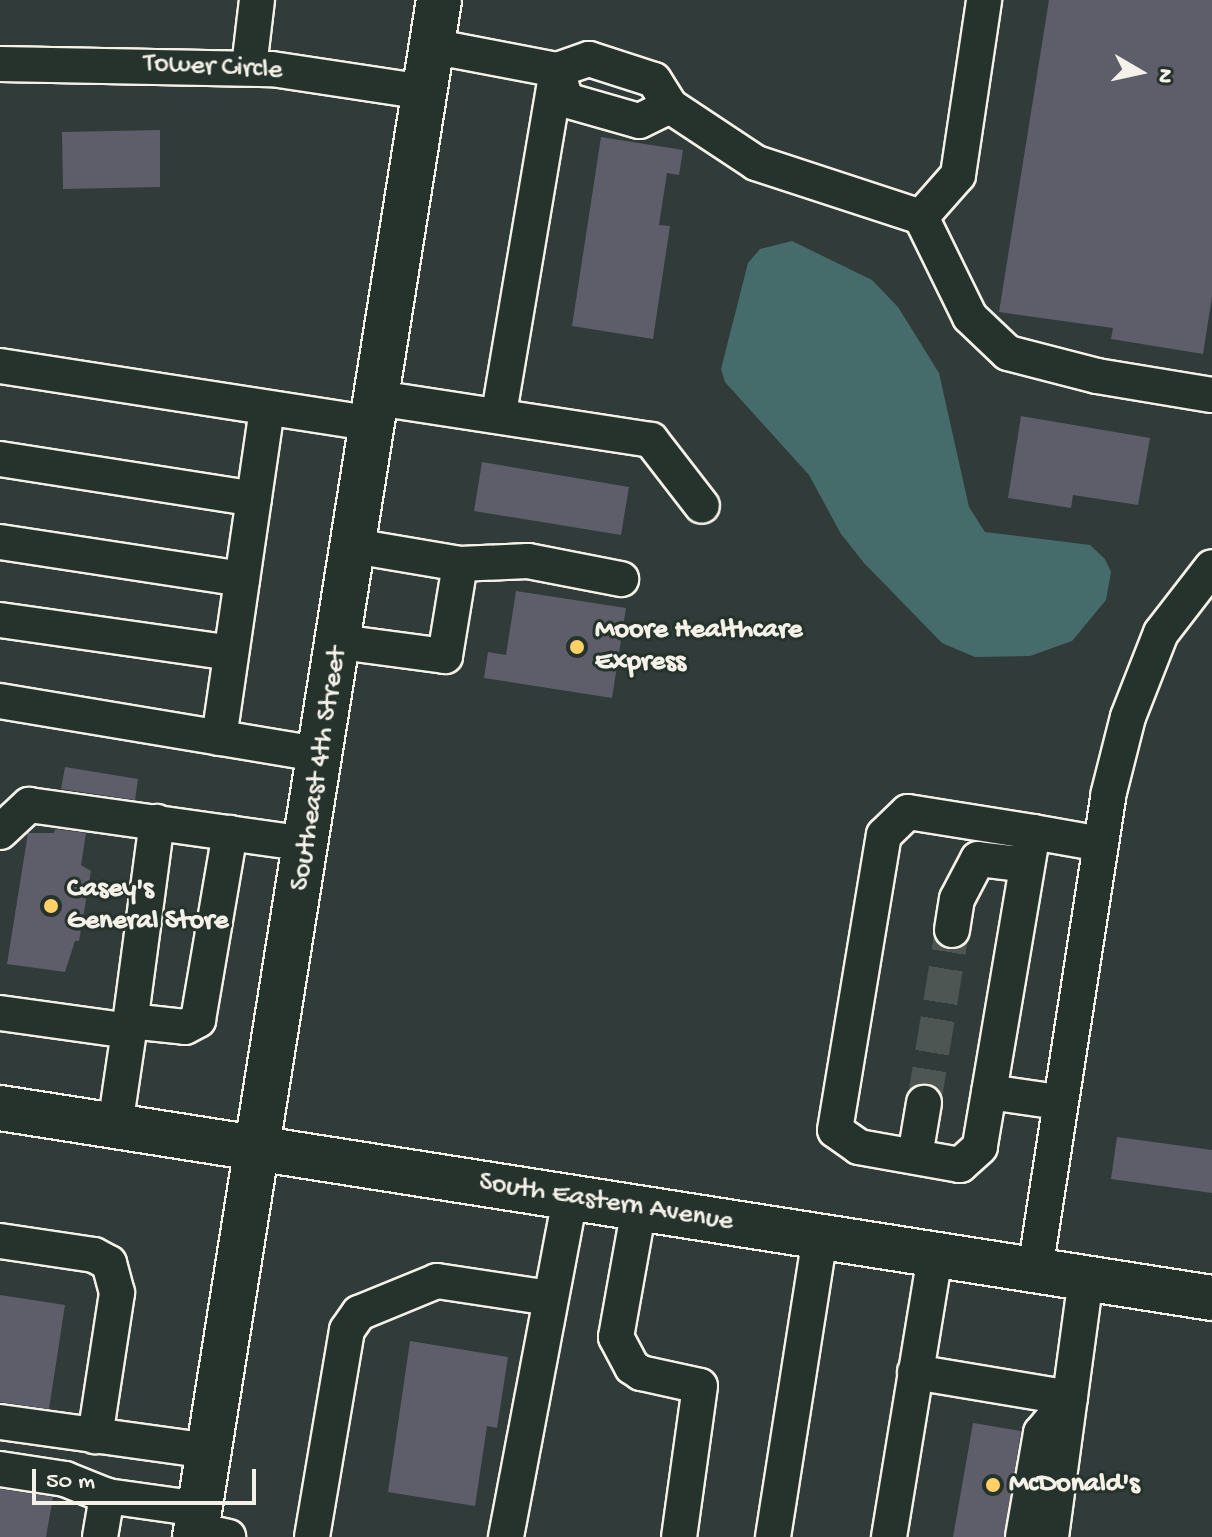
<!DOCTYPE html>
<style>
body{margin:0}
#map{position:relative;width:1212px;height:1537px;overflow:hidden;background:#313b39;font-family:"Gochi Hand",sans-serif}
div>[style]{position:absolute}
.water>*{inset:0;background:#466b6b}
.building>*{inset:0;background:#5e5d6a}
.minor-tunnel>*{height:34px;margin-top:-17px;transform-origin:0;background:repeating-linear-gradient(90deg,#4e5653 0 34px,transparent 0 51px)}
.roads{filter:drop-shadow(2px 0 #f4f1e8) drop-shadow(-2px 0 #f4f1e8) drop-shadow(0 2px #f4f1e8) drop-shadow(0 -2px #f4f1e8)}
.minor>*{height:34px;margin:-17px;padding:0 17px;transform-origin:17px;border-radius:17px;background:#26332d}
.major>*{height:44px;margin:-22px;padding:0 22px;transform-origin:22px;border-radius:22px;background:#26332d}
.dots>*{width:22px;height:22px;translate:-50% -50%;box-sizing:border-box;border:4px solid #26332d;border-radius:50%}
span{translate:-50% -50%;white-space:nowrap;text-align:center;line-height:1.15;-webkit-text-stroke:6px #26332d;paint-order:stroke}
.street-label{font-size:28px;color:#f4f1e8}
.poi-label{font-size:28px;color:#f4f1e8;font-weight:700}
.left{translate:0 -50%;text-align:left}
.north{position:absolute;left:1100px;top:32px;width:80px;height:80px;-webkit-text-stroke:6px #26332d;paint-order:stroke;rotate:99deg;font-size:22px;font-weight:700;line-height:32px;text-align:center;color:#f4f1e8}
.north::after{content:'';display:block;margin:auto;width:28px;height:36px;background:#f4f1e8;clip-path:polygon(50% 0,100% 100%,50% 72%,0 100%)}
.scale{position:absolute;left:32px;top:1469px;width:224px;height:36px;box-sizing:border-box;border:4px solid #f4f1e8;border-top:0;padding-left:10px;font-size:24px;line-height:28px;white-space:nowrap;color:#f4f1e8;-webkit-text-stroke:6px #26332d;paint-order:stroke}
</style>
<div id="map">
<div class="water">
<div style="clip-path:polygon(792px 241px,872px 280px,898px 307px,939px 373px,969px 507px,985px 532px,1090px 545px,1105px 559px,1111px 572px,1106px 600px,1072px 641px,1030px 656px,975px 657px,942px 643px,864px 563px,841px 534px,809px 475px,725px 382px,721px 369px,748px 263px,760px 249px)"></div>
</div>
<div class="building">
<div style="clip-path:polygon(1049px 0,1212px 0,1212px 297px,1203px 354px,1111px 339px,1113px 328px,999px 312px)"></div>
<div style="clip-path:polygon(160px 130px,160px 187px,63px 189px,62px 132px)"></div>
<div style="clip-path:polygon(601px 137px,683px 150px,679px 175px,667px 173px,659px 225px,670px 226px,653px 339px,572px 326px)"></div>
<div style="clip-path:polygon(1021px 416px,1150px 438px,1138px 505px,1073px 495px,1071px 508px,1008px 498px)"></div>
<div style="clip-path:polygon(482px 462px,629px 487px,621px 535px,474px 511px)"></div>
<div style="clip-path:polygon(516px 591px,626px 608px,612px 698px,484px 678px,488px 652px,506px 655px)"></div>
<div style="clip-path:polygon(65px 767px,138px 779px,135px 800px,61px 789px)"></div>
<div style="clip-path:polygon(55px 829px,86px 833px,81px 865px,91px 871px,79px 941px,75px 941px,65px 972px,7px 964px,28px 833px,54px 833px)"></div>
<div style="clip-path:polygon(1117px 1137px,1212px 1150px,1212px 1193px,1111px 1179px)"></div>
<div style="clip-path:polygon(0 1295px,65px 1305px,49px 1409px,0 1402px)"></div>
<div style="clip-path:polygon(410px 1341px,508px 1357px,497px 1428px,487px 1426px,475px 1506px,388px 1492px)"></div>
<div style="clip-path:polygon(973px 1423px,1021px 1431px,1004px 1537px,953px 1537px)"></div>
<div style="clip-path:polygon(0 1489px,53px 1497px,46px 1537px,0 1537px)"></div>
</div>
<div class="minor-tunnel">
<div style="left:924px;top:1103px;width:175px;rotate:-80.8deg"></div>
</div>
<div class="roads">
<div class="minor">
<div style="left:431px;top:46px;width:128px;rotate:10.8deg"></div>
<div style="left:557px;top:70px;width:348px;rotate:99.6deg"></div>
<div style="left:589px;top:59px;width:68px;rotate:17.9deg"></div>
<div style="left:654px;top:80px;width:31px;rotate:58deg"></div>
<div style="left:670px;top:106px;width:34px;rotate:154deg"></div>
<div style="left:639px;top:121px;width:76px;rotate:-164deg"></div>
<div style="left:566px;top:100px;width:31px;rotate:-107deg"></div>
<div style="left:557px;top:70px;width:34px;rotate:-19deg"></div>
<div style="left:0;top:64px;width:272px;rotate:1.1deg"></div>
<div style="left:272px;top:69px;width:154px;rotate:8.6deg"></div>
<div style="left:249px;top:67px;width:67px;rotate:-83.2deg"></div>
<div style="left:670px;top:106px;width:103px;rotate:33.5deg"></div>
<div style="left:756px;top:163px;width:174px;rotate:18.1deg"></div>
<div style="left:921px;top:217px;width:56px;rotate:-48.6deg"></div>
<div style="left:958px;top:175px;width:177px;rotate:-81.5deg"></div>
<div style="left:921px;top:217px;width:111px;rotate:63.9deg"></div>
<div style="left:970px;top:317px;width:52px;rotate:43.5deg"></div>
<div style="left:1008px;top:353px;width:92px;rotate:14.5deg"></div>
<div style="left:1097px;top:376px;width:117px;rotate:9.4deg"></div>
<div style="left:0;top:366px;width:377px;rotate:8.8deg"></div>
<div style="left:377px;top:398px;width:277px;rotate:8.7deg"></div>
<div style="left:651px;top:440px;width:83px;rotate:52.3deg"></div>
<div style="left:0;top:459px;width:257px;rotate:8.9deg"></div>
<div style="left:0;top:542px;width:245px;rotate:8.7deg"></div>
<div style="left:354px;top:546px;width:108px;rotate:9.6deg"></div>
<div style="left:460px;top:564px;width:68px;rotate:-2.5deg"></div>
<div style="left:528px;top:561px;width:95px;rotate:11deg"></div>
<div style="left:0;top:620px;width:233px;rotate:8.1deg"></div>
<div style="left:340px;top:642px;width:106px;rotate:7.6deg"></div>
<div style="left:445px;top:656px;width:93px;rotate:-80.7deg"></div>
<div style="left:0;top:701px;width:327px;rotate:9.5deg"></div>
<div style="left:219px;top:738px;width:333px;rotate:-81.7deg"></div>
<div style="left:0;top:832px;width:40px;rotate:-43deg"></div>
<div style="left:29px;top:805px;width:282px;rotate:8deg"></div>
<div style="left:1033px;top:832px;width:319px;rotate:99.6deg"></div>
<div style="left:980px;top:1147px;width:27px;rotate:138deg"></div>
<div style="left:960px;top:1165px;width:103px;rotate:-169.9deg"></div>
<div style="left:859px;top:1147px;width:29px;rotate:-145deg"></div>
<div style="left:835px;top:1130px;width:299px;rotate:-80.6deg"></div>
<div style="left:884px;top:835px;width:33px;rotate:-44deg"></div>
<div style="left:908px;top:812px;width:127px;rotate:9.1deg"></div>
<div style="left:1033px;top:832px;width:69px;rotate:10deg"></div>
<div style="left:952px;top:930px;width:31px;rotate:-81deg"></div>
<div style="left:957px;top:899px;width:45px;rotate:-62.3deg"></div>
<div style="left:978px;top:859px;width:49px;rotate:7deg"></div>
<div style="left:0;top:1013px;width:130px;rotate:7.9deg"></div>
<div style="left:129px;top:1031px;width:96px;rotate:98.4deg"></div>
<div style="left:130px;top:1021px;width:55px;rotate:6.2deg"></div>
<div style="left:185px;top:1027px;width:15px;rotate:-28deg"></div>
<div style="left:198px;top:1020px;width:190px;rotate:-80.3deg"></div>
<div style="left:129px;top:1031px;width:211px;rotate:-82.4deg"></div>
<div style="left:989px;top:1092px;width:70px;rotate:8.2deg"></div>
<div style="left:915px;top:1156px;width:54px;rotate:-80.4deg"></div>
<div style="left:639px;top:1208px;width:131px;rotate:100.1deg"></div>
<div style="left:616px;top:1337px;width:34px;rotate:62deg"></div>
<div style="left:632px;top:1367px;width:11px;rotate:34deg"></div>
<div style="left:641px;top:1373px;width:60px;rotate:12.4deg"></div>
<div style="left:700px;top:1386px;width:152px;rotate:97.9deg"></div>
<div style="left:0;top:1241px;width:95px;rotate:8.5deg"></div>
<div style="left:94px;top:1255px;width:17px;rotate:28deg"></div>
<div style="left:109px;top:1263px;width:31px;rotate:75deg"></div>
<div style="left:117px;top:1293px;width:145px;rotate:98.7deg"></div>
<div style="left:1035px;top:1270px;width:480px;rotate:-81.2deg"></div>
<div style="left:1108px;top:796px;width:81px;rotate:-75.8deg"></div>
<div style="left:1128px;top:717px;width:90px;rotate:-68.6deg"></div>
<div style="left:1161px;top:633px;width:83px;rotate:-52.3deg"></div>
<div style="left:915px;top:1372px;width:157px;rotate:9.5deg"></div>
<div style="left:0;top:1422px;width:212px;rotate:7.9deg"></div>
<div style="left:0;top:1469px;width:66px;rotate:8.7deg"></div>
<div style="left:65px;top:1479px;width:45px;rotate:22deg"></div>
<div style="left:107px;top:1496px;width:94px;rotate:8deg"></div>
<div style="left:196px;top:1530px;width:33px;rotate:12deg"></div>
<div style="left:100px;top:1537px;width:42px;rotate:-80.3deg"></div>
<div style="left:312px;top:1537px;width:210px;rotate:-80.4deg"></div>
<div style="left:347px;top:1330px;width:21px;rotate:-55deg"></div>
<div style="left:359px;top:1313px;width:84px;rotate:-22.3deg"></div>
<div style="left:437px;top:1281px;width:114px;rotate:8.6deg"></div>
<div style="left:506px;top:1537px;width:346px;rotate:-79.3deg"></div>
<div style="left:773px;top:1537px;width:305px;rotate:-81.1deg"></div>
<div style="left:889px;top:1537px;width:286px;rotate:-80.7deg"></div>
<div style="left:1023px;top:1537px;width:106px;rotate:-80.2deg"></div>
<div style="left:1041px;top:1433px;width:45px;rotate:-50.4deg"></div>
<div style="left:1051px;top:1537px;width:261px;rotate:-82.3deg"></div>
</div>
<div class="major">
<div style="left:0;top:1108px;width:1227px;rotate:8.91deg"></div>
<div style="left:195px;top:1537px;width:1556px;rotate:-80.98deg"></div>
</div>
</div>
<div class="dots">
<div style="left:577px;top:647px;background:#ffd166"></div>
<div style="left:51px;top:906px;background:#ffd166"></div>
<div style="left:993px;top:1485px;background:#ffd166"></div>
</div>
<div class="street-label">
<span style="left:213px;top:68px;rotate:3deg">Tower Circle</span>
<span style="left:320px;top:769px;rotate:-81deg">Southeast 4th Street</span>
<span style="left:606px;top:1203px;rotate:9deg">South Eastern Avenue</span>
</div>
<div class="poi-label">
<span class="left" style="left:595px;top:647px">Moore Healthcare<br>Express</span>
<span class="left" style="left:67px;top:906px">Casey's<br>General Store</span>
<span class="left" style="left:1009px;top:1485px">McDonald's</span>
</div>
<div class="north">N</div>
<div class="scale">50 m</div>
</div>
